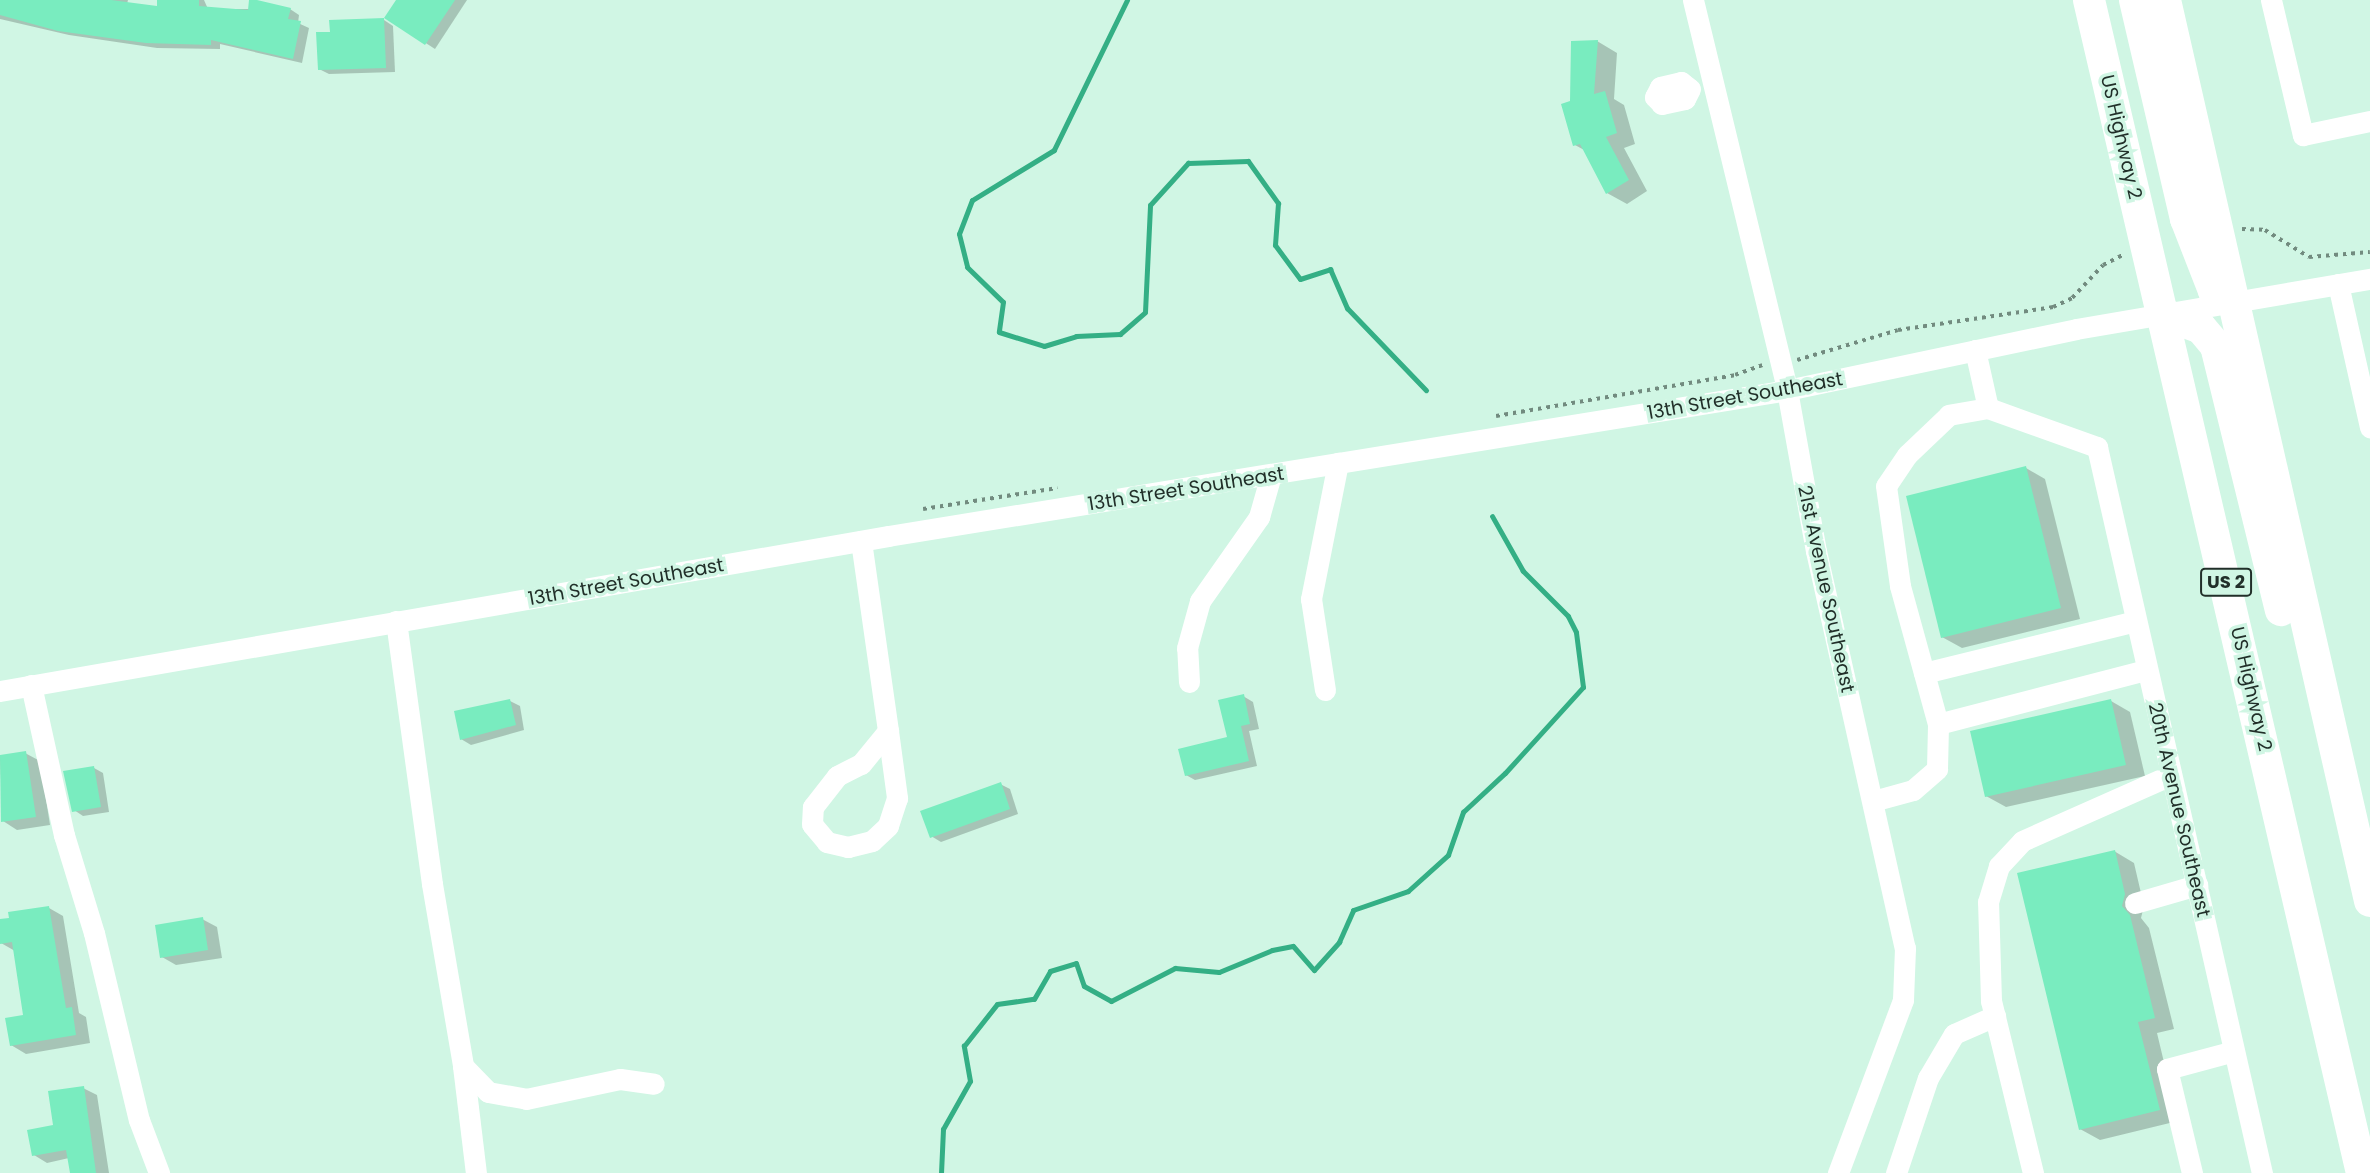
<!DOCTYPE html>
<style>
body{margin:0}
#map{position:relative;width:2370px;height:1173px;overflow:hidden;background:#d0f6e4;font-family:Poppins,sans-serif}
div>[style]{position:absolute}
.shadow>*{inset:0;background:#0003}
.stream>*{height:5px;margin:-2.5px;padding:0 2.5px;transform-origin:2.5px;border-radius:2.5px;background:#34af85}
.building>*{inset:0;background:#79ecbf}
.path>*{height:3.5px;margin-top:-1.75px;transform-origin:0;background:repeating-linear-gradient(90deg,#728b7f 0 3.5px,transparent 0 8.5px)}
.minor>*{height:21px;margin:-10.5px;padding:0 10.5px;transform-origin:10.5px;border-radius:10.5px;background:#fff}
.highway>*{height:32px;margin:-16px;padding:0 16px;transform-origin:16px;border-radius:16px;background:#fff}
span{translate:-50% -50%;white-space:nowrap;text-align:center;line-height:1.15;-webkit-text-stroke:7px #d0f6e4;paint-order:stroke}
.shield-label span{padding:2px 5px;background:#d0f6e4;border:2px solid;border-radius:5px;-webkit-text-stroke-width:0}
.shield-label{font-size:18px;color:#212f29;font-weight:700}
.street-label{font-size:19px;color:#212f29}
</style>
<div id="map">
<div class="shadow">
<div style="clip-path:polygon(0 0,128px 0,127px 4px,159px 8px,159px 0,204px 0,208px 9px,290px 9px,299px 15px,298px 23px,309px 28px,302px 63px,220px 44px,220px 49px,157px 48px,69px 35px,0 19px)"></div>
<div style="clip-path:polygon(398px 0,467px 0,435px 49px,387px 18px)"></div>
<div style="clip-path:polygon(384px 20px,393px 26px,395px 72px,329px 74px,319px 69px,331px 33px)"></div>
<div style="clip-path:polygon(1597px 41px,1617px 53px,1614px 99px,1624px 105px,1635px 144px,1624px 148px,1647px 191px,1627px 204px,1607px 193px,1586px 151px,1575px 145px)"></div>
<div style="clip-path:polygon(2026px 468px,2045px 479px,2080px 619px,1962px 648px,1942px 637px)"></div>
<div style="clip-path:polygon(1243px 696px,1253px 702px,1259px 729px,1249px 731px,1257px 766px,1195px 780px,1186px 775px,1229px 739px)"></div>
<div style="clip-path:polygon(510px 701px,520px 706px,524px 730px,471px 745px,461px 739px)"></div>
<div style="clip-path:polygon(2111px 701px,2130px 712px,2145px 776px,2006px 807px,1986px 796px)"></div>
<div style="clip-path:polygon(25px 753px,40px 761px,50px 825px,17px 830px,3px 821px,0 757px)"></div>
<div style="clip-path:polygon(94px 768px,103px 773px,109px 812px,83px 816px,74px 810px)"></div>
<div style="clip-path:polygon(1000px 784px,1010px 789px,1018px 814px,941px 842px,931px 836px)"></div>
<div style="clip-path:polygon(2114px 851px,2134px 863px,2144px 906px,2141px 918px,2149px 928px,2174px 1029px,2157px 1033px,2178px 1121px,2100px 1140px,2080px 1129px)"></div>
<div style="clip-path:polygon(49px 908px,63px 916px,79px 1013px,86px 1017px,90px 1043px,26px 1054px,11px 1045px,25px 1016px,15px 951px,1px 943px,0 921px)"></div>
<div style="clip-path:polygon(202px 919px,217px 927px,222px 958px,176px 965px,162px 957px)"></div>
<div style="clip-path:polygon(83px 1088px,97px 1095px,109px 1173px,72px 1173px,69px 1158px,47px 1163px,34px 1155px)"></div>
</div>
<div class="stream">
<div style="left:1127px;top:0;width:167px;rotate:116deg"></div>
<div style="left:1054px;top:150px;width:96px;rotate:148.6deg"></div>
<div style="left:972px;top:200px;width:36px;rotate:111deg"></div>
<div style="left:959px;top:234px;width:34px;rotate:76deg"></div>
<div style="left:967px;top:267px;width:50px;rotate:44.2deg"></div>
<div style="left:1003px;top:302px;width:30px;rotate:98deg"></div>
<div style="left:999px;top:332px;width:47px;rotate:17.3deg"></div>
<div style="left:1044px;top:346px;width:34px;rotate:-17deg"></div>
<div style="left:1076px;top:336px;width:44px;rotate:-2.6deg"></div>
<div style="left:1120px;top:334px;width:33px;rotate:-41deg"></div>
<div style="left:1145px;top:312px;width:107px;rotate:-87.3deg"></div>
<div style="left:1150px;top:205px;width:57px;rotate:-47.9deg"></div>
<div style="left:1188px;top:163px;width:60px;rotate:-1.9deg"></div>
<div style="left:1248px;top:161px;width:52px;rotate:54.5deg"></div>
<div style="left:1278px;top:203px;width:42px;rotate:94.1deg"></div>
<div style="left:1275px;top:245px;width:42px;rotate:53.7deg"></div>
<div style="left:1300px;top:279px;width:32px;rotate:-18deg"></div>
<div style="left:1330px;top:269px;width:43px;rotate:66.4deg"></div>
<div style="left:1347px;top:308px;width:114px;rotate:46.1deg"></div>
<div style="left:941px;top:1173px;width:44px;rotate:-87.4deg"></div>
<div style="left:943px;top:1129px;width:55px;rotate:-60.6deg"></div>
<div style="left:970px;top:1081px;width:36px;rotate:-100deg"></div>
<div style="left:964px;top:1046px;width:53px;rotate:-51.8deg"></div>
<div style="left:997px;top:1004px;width:37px;rotate:-8deg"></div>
<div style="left:1034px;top:999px;width:32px;rotate:-60deg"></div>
<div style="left:1050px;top:971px;width:27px;rotate:-17deg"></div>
<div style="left:1076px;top:963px;width:24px;rotate:71deg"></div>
<div style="left:1084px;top:986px;width:31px;rotate:29deg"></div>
<div style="left:1111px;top:1001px;width:72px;rotate:-27.3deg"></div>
<div style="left:1175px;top:968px;width:44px;rotate:5.2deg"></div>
<div style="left:1219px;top:972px;width:57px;rotate:-22.5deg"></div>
<div style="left:1272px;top:950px;width:21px;rotate:-11deg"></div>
<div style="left:1293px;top:946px;width:32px;rotate:49deg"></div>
<div style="left:1314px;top:970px;width:38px;rotate:-48deg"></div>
<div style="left:1339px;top:942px;width:35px;rotate:-66deg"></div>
<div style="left:1353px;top:910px;width:58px;rotate:-19.1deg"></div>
<div style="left:1408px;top:891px;width:54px;rotate:-42deg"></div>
<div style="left:1448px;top:855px;width:46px;rotate:-70.8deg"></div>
<div style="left:1463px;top:812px;width:57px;rotate:-42.9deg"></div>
<div style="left:1505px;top:773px;width:116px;rotate:-47.8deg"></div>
<div style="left:1583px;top:687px;width:55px;rotate:-97.3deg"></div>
<div style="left:1576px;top:632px;width:18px;rotate:-117deg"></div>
<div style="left:1568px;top:616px;width:64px;rotate:-135deg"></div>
<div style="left:1523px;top:571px;width:63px;rotate:-119.4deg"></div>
</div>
<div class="building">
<div style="clip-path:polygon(0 0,111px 0,157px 6px,157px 0,199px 0,199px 6px,248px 10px,249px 0,257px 0,291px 8px,288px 19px,301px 21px,293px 59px,211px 40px,211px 45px,146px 43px,58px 31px,0 15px)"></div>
<div style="clip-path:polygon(396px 0,455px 0,425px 45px,384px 18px)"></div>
<div style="clip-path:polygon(384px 18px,386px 68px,318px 70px,316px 32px,330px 32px,329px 20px)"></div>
<div style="clip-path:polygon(1598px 40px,1594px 94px,1605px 91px,1617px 133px,1606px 137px,1629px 180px,1606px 194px,1580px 144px,1573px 146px,1561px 104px,1570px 101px,1571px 41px)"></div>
<div style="clip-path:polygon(2026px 466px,2061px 608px,1941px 638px,1906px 496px)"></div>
<div style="clip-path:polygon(1244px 694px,1250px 724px,1241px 726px,1249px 761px,1185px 776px,1178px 749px,1227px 737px,1218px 700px)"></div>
<div style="clip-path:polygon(510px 699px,516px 725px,460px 740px,454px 711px)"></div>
<div style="clip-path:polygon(2111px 699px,2126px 765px,1985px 797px,1970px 731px)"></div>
<div style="clip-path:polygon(26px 751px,36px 817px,1px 822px,0 755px)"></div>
<div style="clip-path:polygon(94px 766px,101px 807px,72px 812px,63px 771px)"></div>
<div style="clip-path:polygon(1001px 782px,1010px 809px,930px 838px,920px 811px)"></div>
<div style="clip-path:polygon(2115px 850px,2125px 894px,2122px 906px,2130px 915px,2155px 1018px,2138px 1022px,2160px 1110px,2079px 1130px,2017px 873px)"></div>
<div style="clip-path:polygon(49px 906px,66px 1008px,72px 1007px,76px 1035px,10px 1046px,5px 1018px,23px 1015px,12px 942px,0 944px,0 919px,9px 918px,8px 912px)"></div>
<div style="clip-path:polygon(203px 917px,208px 950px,160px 958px,155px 925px)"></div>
<div style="clip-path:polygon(84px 1086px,96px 1173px,70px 1173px,66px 1150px,32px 1156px,27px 1130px,53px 1125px,48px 1091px)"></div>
</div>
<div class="path">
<div style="left:2242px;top:229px;width:23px;rotate:2deg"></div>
<div style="left:2265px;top:230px;width:52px;rotate:31.5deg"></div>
<div style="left:2309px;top:257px;width:61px;rotate:-4.7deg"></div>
<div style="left:1797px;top:360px;width:105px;rotate:-16.5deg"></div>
<div style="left:1898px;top:330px;width:157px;rotate:-8.4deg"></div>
<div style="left:2053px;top:307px;width:21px;rotate:-25deg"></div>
<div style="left:2072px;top:298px;width:45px;rotate:-46.8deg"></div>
<div style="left:2103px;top:265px;width:25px;rotate:-27deg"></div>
<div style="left:1496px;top:416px;width:242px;rotate:-9.7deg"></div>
<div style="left:1735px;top:375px;width:29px;rotate:-20deg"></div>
<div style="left:923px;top:509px;width:136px;rotate:-8.9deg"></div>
</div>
<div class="minor">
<div style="left:1693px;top:0;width:401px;rotate:76.4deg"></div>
<div style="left:1787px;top:390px;width:164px;rotate:79.8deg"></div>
<div style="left:1816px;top:551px;width:407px;rotate:77.4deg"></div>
<div style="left:1905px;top:948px;width:52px;rotate:92.2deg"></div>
<div style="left:1903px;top:1000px;width:185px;rotate:110.6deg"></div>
<div style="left:2271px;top:0;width:139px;rotate:76.7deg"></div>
<div style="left:2303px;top:135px;width:68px;rotate:-11.8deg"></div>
<div style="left:1681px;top:82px;width:11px;rotate:38deg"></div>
<div style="left:1690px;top:89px;width:11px;rotate:117deg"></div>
<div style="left:1685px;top:99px;width:24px;rotate:168deg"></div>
<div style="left:1662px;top:104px;width:10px;rotate:-135deg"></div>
<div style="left:1655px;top:97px;width:11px;rotate:-63deg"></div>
<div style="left:1660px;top:87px;width:22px;rotate:-13deg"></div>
<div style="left:2338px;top:284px;width:147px;rotate:77.4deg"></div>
<div style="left:1975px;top:350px;width:59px;rotate:77.4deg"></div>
<div style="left:1988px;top:408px;width:40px;rotate:170deg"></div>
<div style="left:1949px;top:415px;width:58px;rotate:136.4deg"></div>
<div style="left:1907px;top:455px;width:37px;rotate:124deg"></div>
<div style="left:1886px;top:486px;width:101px;rotate:82deg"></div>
<div style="left:1900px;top:586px;width:143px;rotate:74.6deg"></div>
<div style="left:1938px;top:724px;width:215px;rotate:-14.6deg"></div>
<div style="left:1988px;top:408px;width:116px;rotate:19.7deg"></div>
<div style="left:2097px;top:447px;width:745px;rotate:77.2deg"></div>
<div style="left:861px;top:541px;width:192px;rotate:81.9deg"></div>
<div style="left:396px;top:621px;width:265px;rotate:82.2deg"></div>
<div style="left:432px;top:884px;width:185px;rotate:80.3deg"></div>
<div style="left:463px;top:1066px;width:36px;rotate:46deg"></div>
<div style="left:488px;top:1092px;width:39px;rotate:10deg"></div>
<div style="left:526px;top:1099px;width:96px;rotate:-12deg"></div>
<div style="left:620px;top:1079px;width:34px;rotate:8deg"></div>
<div style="left:1924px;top:673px;width:217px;rotate:-13.8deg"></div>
<div style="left:1189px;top:682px;width:34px;rotate:-93deg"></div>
<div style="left:1187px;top:648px;width:49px;rotate:-74.5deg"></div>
<div style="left:1200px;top:601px;width:103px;rotate:-54.9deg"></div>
<div style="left:1259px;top:517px;width:44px;rotate:-74.1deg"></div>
<div style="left:31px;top:685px;width:154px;rotate:77.6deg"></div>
<div style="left:64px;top:835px;width:102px;rotate:73deg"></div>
<div style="left:94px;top:933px;width:192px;rotate:76.5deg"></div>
<div style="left:139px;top:1120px;width:57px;rotate:69.3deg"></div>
<div style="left:1325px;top:690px;width:92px;rotate:-98.7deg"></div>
<div style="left:1311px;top:599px;width:139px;rotate:-78.8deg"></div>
<div style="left:0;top:691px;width:901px;rotate:-9.9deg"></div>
<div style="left:888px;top:536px;width:911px;rotate:-9.22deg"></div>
<div style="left:1787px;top:390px;width:295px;rotate:-11.9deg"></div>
<div style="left:2076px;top:329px;width:298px;rotate:-9.7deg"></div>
<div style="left:888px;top:731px;width:68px;rotate:82.3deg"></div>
<div style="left:897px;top:798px;width:29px;rotate:108deg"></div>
<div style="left:888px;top:826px;width:22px;rotate:137deg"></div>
<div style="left:872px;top:841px;width:25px;rotate:166deg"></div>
<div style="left:848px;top:847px;width:22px;rotate:-167deg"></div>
<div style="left:827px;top:842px;width:23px;rotate:-130deg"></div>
<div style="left:812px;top:824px;width:17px;rotate:-87deg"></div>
<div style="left:813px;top:807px;width:39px;rotate:-52deg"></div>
<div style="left:837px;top:776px;width:27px;rotate:-27deg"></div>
<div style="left:861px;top:764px;width:43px;rotate:-50.7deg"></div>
<div style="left:1873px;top:801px;width:41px;rotate:-15.4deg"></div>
<div style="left:1913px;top:790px;width:32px;rotate:-41deg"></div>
<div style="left:1937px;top:769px;width:45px;rotate:-88.7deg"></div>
<div style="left:2135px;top:903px;width:65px;rotate:-16.2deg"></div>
<div style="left:463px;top:1066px;width:108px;rotate:83.1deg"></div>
<div style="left:1896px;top:1173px;width:100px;rotate:-71.4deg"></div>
<div style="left:1928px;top:1078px;width:51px;rotate:-59.4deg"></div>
<div style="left:1954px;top:1034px;width:45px;rotate:-23.7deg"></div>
<div style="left:2033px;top:1173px;width:177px;rotate:-103.7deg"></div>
<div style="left:1991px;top:1001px;width:99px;rotate:-91.7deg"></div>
<div style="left:1988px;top:902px;width:38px;rotate:-73deg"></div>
<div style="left:1999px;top:866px;width:34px;rotate:-47deg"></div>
<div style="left:2022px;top:841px;width:163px;rotate:-23.9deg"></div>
<div style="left:2192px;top:1173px;width:107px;rotate:-103.5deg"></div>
<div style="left:2167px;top:1069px;width:69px;rotate:-15deg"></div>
</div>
<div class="highway">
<div style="left:2089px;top:0;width:1204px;rotate:76.9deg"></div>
<div style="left:2135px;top:0;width:225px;rotate:76.9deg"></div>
<div style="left:2186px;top:219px;width:77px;rotate:68.7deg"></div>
<div style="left:2214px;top:291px;width:18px;rotate:34deg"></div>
<div style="left:2165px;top:0;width:924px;rotate:77.18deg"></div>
<div style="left:2163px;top:314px;width:40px;rotate:20.2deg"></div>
<div style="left:2201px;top:328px;width:23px;rotate:50deg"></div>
<div style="left:2216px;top:346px;width:272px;rotate:76.2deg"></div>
</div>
<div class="shield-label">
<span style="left:2226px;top:582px">US 2</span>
</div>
<div class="street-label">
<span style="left:2121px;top:137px;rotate:77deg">US Highway 2</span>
<span style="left:1745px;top:396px;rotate:-10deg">13th Street Southeast</span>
<span style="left:1186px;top:489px;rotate:-9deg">13th Street Southeast</span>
<span style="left:626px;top:582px;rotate:-10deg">13th Street Southeast</span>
<span style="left:1826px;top:589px;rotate:78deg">21st Avenue Southeast</span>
<span style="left:2251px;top:689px;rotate:77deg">US Highway 2</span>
<span style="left:2179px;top:810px;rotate:77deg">20th Avenue Southeast</span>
</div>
</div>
